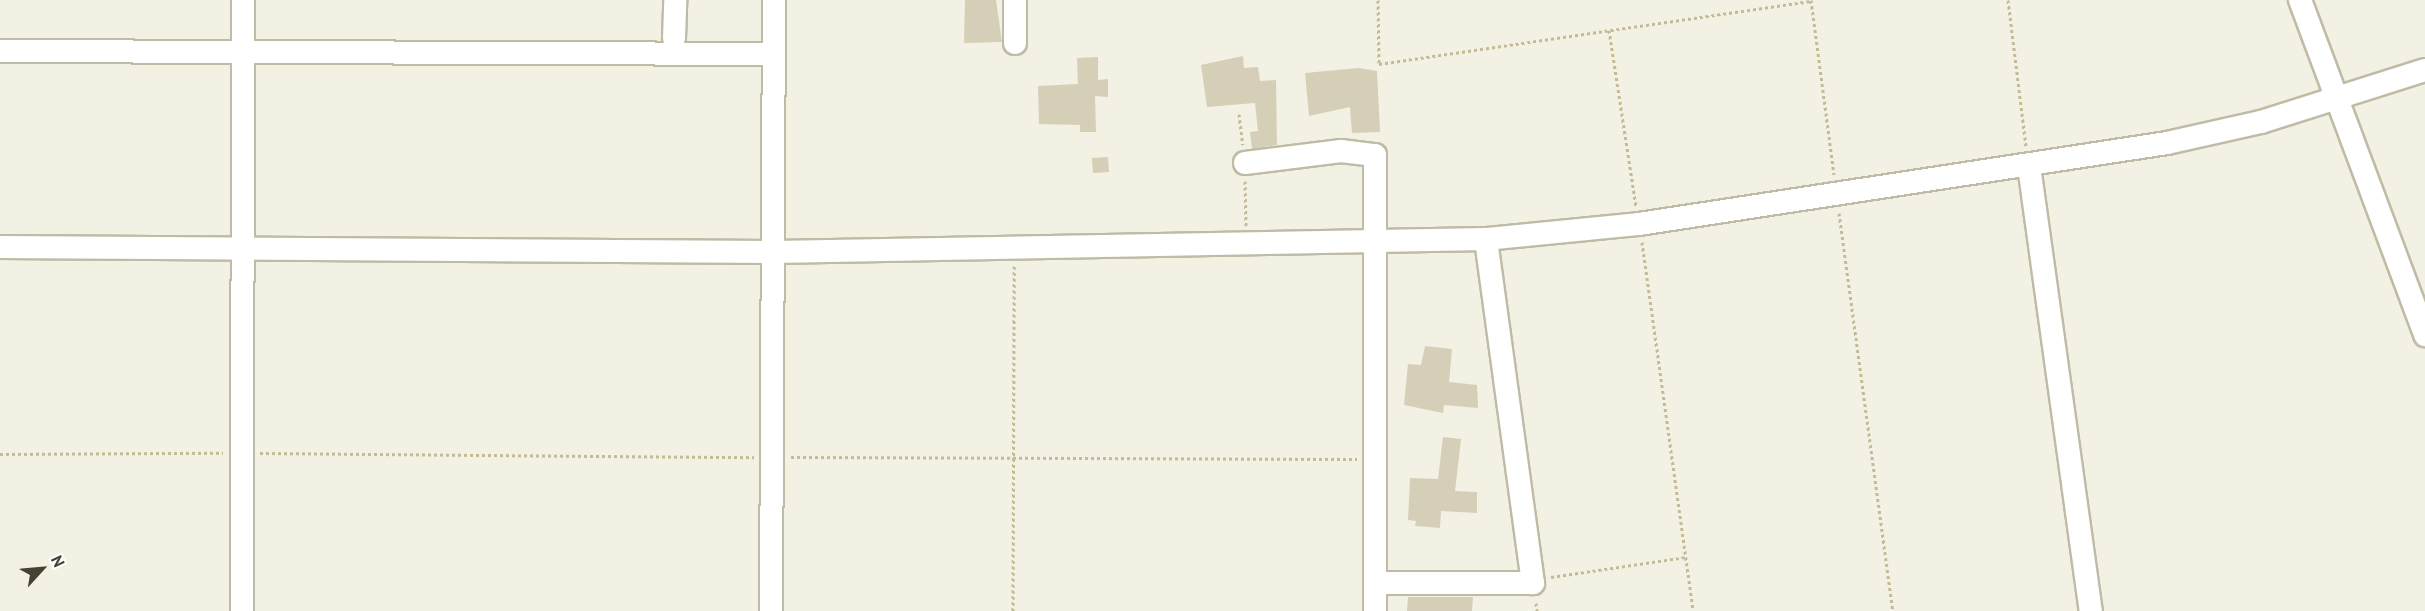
<!DOCTYPE html>
<style>
body{margin:0}
#map{position:relative;width:2425px;height:611px;overflow:hidden;background:#f3f1e3;font-family:"PT Sans",sans-serif}
div>[style]{position:absolute}
.building>*{inset:0;background:#d6cfb7}
.path>*{height:3px;margin-top:-1.5px;transform-origin:0;background:repeating-linear-gradient(90deg,#c3bb94 0 3px,transparent 0 6px)}
.roads{filter:drop-shadow(2px 0 #bfbba5) drop-shadow(-2px 0 #bfbba5) drop-shadow(0 2px #bfbba5) drop-shadow(0 -2px #bfbba5)}
.minor>*{height:22px;margin:-11px;padding:0 11px;transform-origin:11px;border-radius:11px;background:#fff}
span{translate:-50% -50%;white-space:nowrap;text-align:center;line-height:1.15;-webkit-text-stroke:4.5px #fff;paint-order:stroke}
.north{position:absolute;left:12px;top:539px;width:60px;height:60px;-webkit-text-stroke:4px #fff;paint-order:stroke;rotate:64deg;font-size:16px;font-weight:700;line-height:24px;text-align:center;color:#464232}
.north::after{content:'';display:block;margin:auto;width:21px;height:27px;background:#464232;clip-path:polygon(50% 0,100% 100%,50% 72%,0 100%)}
</style>
<div id="map">
<div class="building">
<div style="clip-path:polygon(965px 0,996px 0,1002px 42px,964px 43px)"></div>
<div style="clip-path:polygon(1243px 56px,1244px 68px,1258px 67px,1260px 81px,1276px 80px,1277px 145px,1252px 149px,1250px 132px,1258px 131px,1255px 103px,1207px 107px,1201px 65px)"></div>
<div style="clip-path:polygon(1098px 57px,1098px 80px,1108px 79px,1108px 97px,1095px 96px,1096px 132px,1080px 132px,1080px 125px,1039px 124px,1038px 86px,1078px 84px,1077px 58px)"></div>
<div style="clip-path:polygon(1359px 68px,1377px 71px,1380px 132px,1352px 133px,1350px 107px,1309px 116px,1305px 73px)"></div>
<div style="clip-path:polygon(1108px 157px,1109px 172px,1093px 173px,1092px 158px)"></div>
<div style="clip-path:polygon(1425px 346px,1452px 349px,1449px 382px,1477px 385px,1478px 408px,1444px 405px,1443px 413px,1404px 405px,1408px 364px,1421px 365px)"></div>
<div style="clip-path:polygon(1443px 437px,1461px 439px,1455px 491px,1477px 492px,1477px 513px,1441px 511px,1440px 528px,1415px 526px,1416px 521px,1408px 520px,1410px 478px,1438px 479px)"></div>
<div style="clip-path:polygon(1408px 597px,1473px 597px,1472px 611px,1407px 611px)"></div>
</div>
<div class="path">
<div style="left:1378px;top:0;width:64px;rotate:89.1deg"></div>
<div style="left:1379px;top:64px;width:437px;rotate:-8.3deg"></div>
<div style="left:1811px;top:0;width:176px;rotate:82.5deg"></div>
<div style="left:2008px;top:0;width:148px;rotate:83deg"></div>
<div style="left:1609px;top:30px;width:178px;rotate:81.3deg"></div>
<div style="left:1239px;top:114px;width:31px;rotate:83deg"></div>
<div style="left:1245px;top:181px;width:45px;rotate:88.7deg"></div>
<div style="left:1839px;top:213px;width:402px;rotate:82.3deg"></div>
<div style="left:1642px;top:242px;width:373px;rotate:82.1deg"></div>
<div style="left:260px;top:453px;width:494px;rotate:0.5deg"></div>
<div style="left:0;top:454px;width:223px;rotate:-0.3deg"></div>
<div style="left:791px;top:457px;width:566px;rotate:0.2deg"></div>
<div style="left:1551px;top:577px;width:136px;rotate:-8.4deg"></div>
<div style="left:1536px;top:603px;width:8px;rotate:83deg"></div>
<div style="left:1013px;top:611px;width:345px;rotate:-89.8deg"></div>
</div>
<div class="roads">
<div class="minor">
<div style="left:2300px;top:0;width:358px;rotate:69.5deg"></div>
<div style="left:674px;top:38px;width:38px;rotate:-88deg"></div>
<div style="left:1015px;top:43px;width:43px;rotate:-90deg"></div>
<div style="left:0;top:51px;width:774px;rotate:0.22deg"></div>
<div style="left:1245px;top:163px;width:97px;rotate:-7.1deg"></div>
<div style="left:1341px;top:151px;width:34px;rotate:7deg"></div>
<div style="left:1375px;top:155px;width:456px;rotate:90deg"></div>
<div style="left:2029px;top:166px;width:449px;rotate:82.1deg"></div>
<div style="left:0;top:247px;width:774px;rotate:0.37deg"></div>
<div style="left:774px;top:252px;width:712px;rotate:-1.05deg"></div>
<div style="left:1486px;top:239px;width:154px;rotate:-5.6deg"></div>
<div style="left:1639px;top:224px;width:534px;rotate:-8.72deg"></div>
<div style="left:2167px;top:143px;width:96px;rotate:-12.6deg"></div>
<div style="left:2261px;top:122px;width:172px;rotate:-17.6deg"></div>
<div style="left:1376px;top:583px;width:157px"></div>
<div style="left:1533px;top:583px;width:347px;rotate:-97.8deg"></div>
<div style="left:242px;top:611px;width:611px;rotate:-89.91deg"></div>
<div style="left:771px;top:611px;width:611px;rotate:-89.72deg"></div>
</div>
</div>
<div class="north">N</div>
</div>
